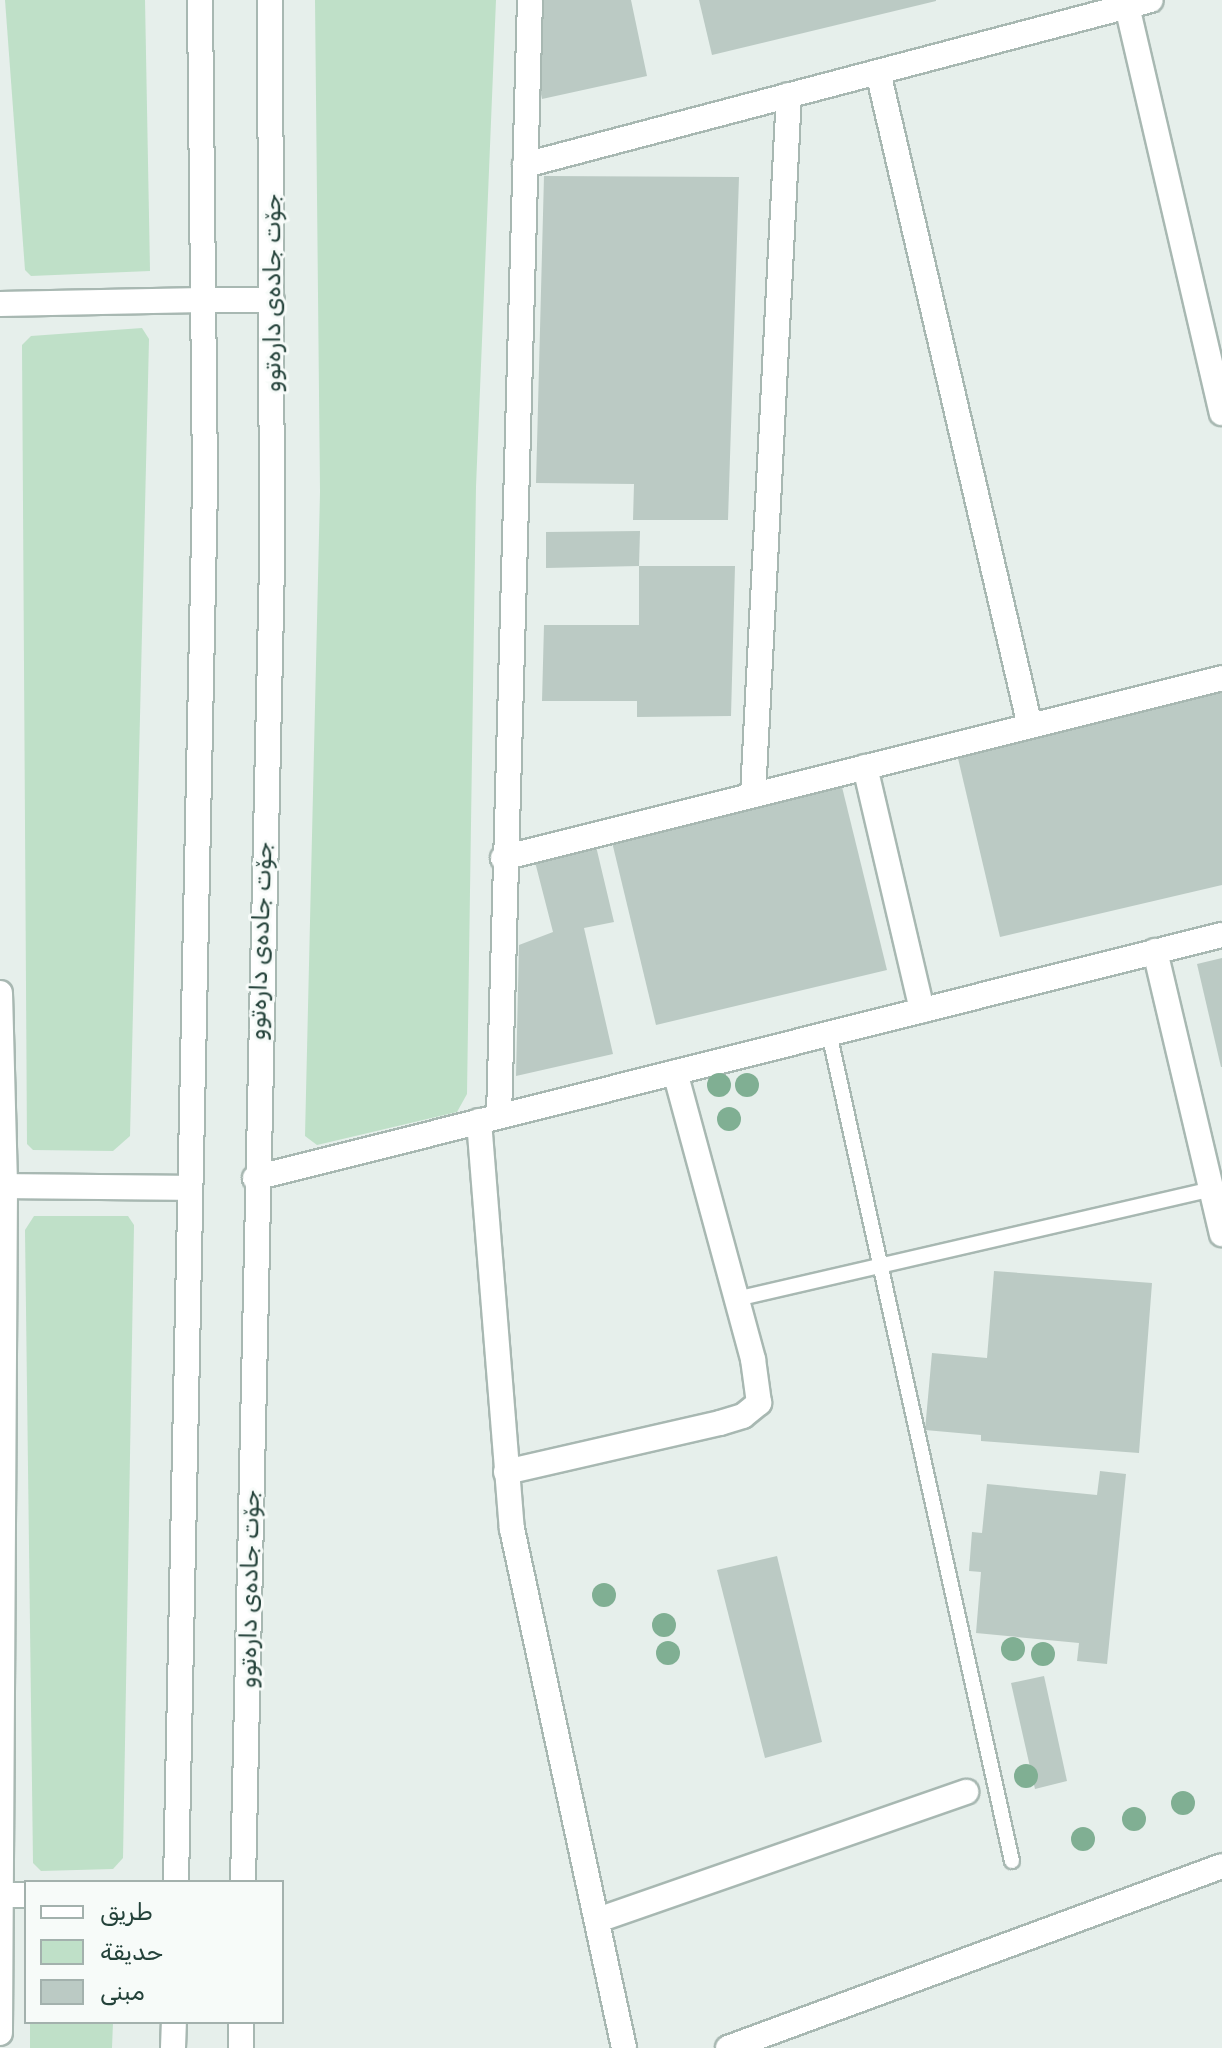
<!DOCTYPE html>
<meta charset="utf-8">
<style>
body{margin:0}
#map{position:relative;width:1222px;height:2048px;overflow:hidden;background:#e6efeb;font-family:Rubik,Vazirmatn,sans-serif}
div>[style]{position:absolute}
.green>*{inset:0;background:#bfe0c8}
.building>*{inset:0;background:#bbcac4}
.roads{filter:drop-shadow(2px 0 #a8b8b2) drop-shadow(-2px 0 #a8b8b2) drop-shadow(0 2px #a8b8b2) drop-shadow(0 -2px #a8b8b2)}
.service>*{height:14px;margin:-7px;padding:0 7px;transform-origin:7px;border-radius:7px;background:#fff}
.minor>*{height:24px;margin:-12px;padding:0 12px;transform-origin:12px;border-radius:12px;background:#fff}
.secondary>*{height:24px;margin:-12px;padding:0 12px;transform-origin:12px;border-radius:12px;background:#fff}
.trees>*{width:24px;height:24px;margin:-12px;border-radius:50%;background:#80af93}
span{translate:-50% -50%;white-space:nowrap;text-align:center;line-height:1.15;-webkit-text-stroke:6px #f7fbf9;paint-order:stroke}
.street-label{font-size:24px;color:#24423a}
.legend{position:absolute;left:24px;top:1880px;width:260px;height:144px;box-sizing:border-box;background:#f7fbf9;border:2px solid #a3b1ad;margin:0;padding:10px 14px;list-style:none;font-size:24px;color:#24423a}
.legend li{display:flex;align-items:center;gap:16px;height:40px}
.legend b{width:40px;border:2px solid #a3b1ad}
</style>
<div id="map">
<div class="green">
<div style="clip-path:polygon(5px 0,145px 0,150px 271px,31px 276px,25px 270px)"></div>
<div style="clip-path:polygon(315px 0,496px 0,476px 487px,467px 1094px,457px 1112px,317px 1145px,305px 1136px,320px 492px)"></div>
<div style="clip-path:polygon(142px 328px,149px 339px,130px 1136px,113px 1151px,33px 1150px,27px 1144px,22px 345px,31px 336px)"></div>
<div style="clip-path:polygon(34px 1216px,128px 1216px,134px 1225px,123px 1858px,113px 1869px,41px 1871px,33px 1863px,25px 1230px)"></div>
<div style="clip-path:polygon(30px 2022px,113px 2022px,112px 2048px,30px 2048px)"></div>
</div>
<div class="building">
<div style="clip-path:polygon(543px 0,631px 0,647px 76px,542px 99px,532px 50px,537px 49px)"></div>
<div style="clip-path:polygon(699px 0,936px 0,936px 1px,712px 55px)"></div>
<div style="clip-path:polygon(544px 176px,739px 177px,728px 520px,633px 520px,634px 484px,536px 483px)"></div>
<div style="clip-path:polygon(640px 531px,639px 566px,546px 568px,546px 532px)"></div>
<div style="clip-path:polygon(639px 566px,735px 566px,731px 716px,637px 717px,637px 701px,542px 701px,544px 625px,639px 625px)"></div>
<div style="clip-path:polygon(1222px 691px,1222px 885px,1000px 937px,957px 754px)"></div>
<div style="clip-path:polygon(842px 787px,887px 970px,656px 1025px,612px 842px)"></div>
<div style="clip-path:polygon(595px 842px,614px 922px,584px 928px,613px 1054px,516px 1076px,519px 945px,553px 932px,534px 858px)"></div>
<div style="clip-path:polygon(1222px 958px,1222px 1067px,1221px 1067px,1197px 964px)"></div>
<div style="clip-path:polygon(994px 1271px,1152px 1283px,1139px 1453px,981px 1441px,981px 1435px,925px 1430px,932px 1353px,987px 1358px)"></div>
<div style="clip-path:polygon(1100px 1471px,1126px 1474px,1107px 1664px,1077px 1661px,1079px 1643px,976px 1633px,981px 1572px,969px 1571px,972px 1532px,982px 1533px,987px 1484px,1097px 1495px)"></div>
<div style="clip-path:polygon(777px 1556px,822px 1742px,765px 1758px,717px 1570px)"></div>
<div style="clip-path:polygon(1044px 1676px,1067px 1781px,1035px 1789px,1011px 1683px)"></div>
</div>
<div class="roads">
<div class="service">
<div style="left:829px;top:1033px;width:848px;rotate:77.54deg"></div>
<div style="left:736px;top:1299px;width:488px;rotate:-13deg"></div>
</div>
<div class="minor">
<div style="left:1127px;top:6px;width:418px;rotate:76.9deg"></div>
<div style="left:878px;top:72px;width:671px;rotate:76.92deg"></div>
<div style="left:525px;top:165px;width:647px;rotate:-14.77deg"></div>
<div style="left:0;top:304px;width:203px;rotate:-1.1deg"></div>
<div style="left:865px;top:767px;width:250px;rotate:76.8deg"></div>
<div style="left:753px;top:795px;width:701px;rotate:-87.06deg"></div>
<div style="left:503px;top:858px;width:741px;rotate:-14.05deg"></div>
<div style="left:1155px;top:951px;width:291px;rotate:76.7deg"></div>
<div style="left:0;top:993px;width:193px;rotate:88.5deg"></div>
<div style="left:5px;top:1186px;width:847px;rotate:90.34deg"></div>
<div style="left:499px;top:1116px;width:1116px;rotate:-88.41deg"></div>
<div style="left:479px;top:1121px;width:409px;rotate:85.4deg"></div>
<div style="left:512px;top:1529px;width:531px;rotate:77.82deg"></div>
<div style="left:255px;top:1178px;width:997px;rotate:-14.11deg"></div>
<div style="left:0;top:1186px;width:189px;rotate:0.6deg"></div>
<div style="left:506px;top:1472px;width:220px;rotate:-12.9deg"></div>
<div style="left:720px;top:1423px;width:24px;rotate:-17deg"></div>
<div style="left:743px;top:1416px;width:21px;rotate:-39deg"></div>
<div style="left:759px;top:1403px;width:44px;rotate:-97.8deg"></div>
<div style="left:753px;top:1359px;width:297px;rotate:-105.2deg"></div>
<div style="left:0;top:1895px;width:26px"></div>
<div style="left:598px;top:1920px;width:390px;rotate:-19.2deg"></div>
<div style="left:728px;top:2048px;width:526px;rotate:-20.22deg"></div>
</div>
<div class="secondary">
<div style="left:203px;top:300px;width:69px"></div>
<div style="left:176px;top:1882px;width:1401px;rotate:-88.81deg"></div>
<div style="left:205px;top:481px;width:481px;rotate:-90.6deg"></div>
<div style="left:243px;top:1882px;width:1318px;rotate:-88.74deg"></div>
<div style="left:272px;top:564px;width:564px;rotate:-90.2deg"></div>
<div style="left:173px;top:2048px;width:26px;rotate:-88deg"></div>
<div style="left:241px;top:2048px;width:26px;rotate:-90deg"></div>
</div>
</div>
<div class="trees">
<div style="left:719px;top:1085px"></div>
<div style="left:747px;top:1085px"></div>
<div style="left:729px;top:1119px"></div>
<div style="left:604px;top:1595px"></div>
<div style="left:664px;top:1625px"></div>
<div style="left:1013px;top:1649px"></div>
<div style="left:668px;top:1653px"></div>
<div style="left:1043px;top:1654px"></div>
<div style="left:1026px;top:1776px"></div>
<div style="left:1183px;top:1803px"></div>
<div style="left:1134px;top:1819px"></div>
<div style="left:1083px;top:1839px"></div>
</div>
<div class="street-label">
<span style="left:273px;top:293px;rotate:-90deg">جۆت جادەی دارەتوو</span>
<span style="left:261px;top:941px;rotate:-88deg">جۆت جادەی دارەتوو</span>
<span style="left:250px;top:1589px;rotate:-89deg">جۆت جادەی دارەتوو</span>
</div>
<ul class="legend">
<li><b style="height:10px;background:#fff"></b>طريق</li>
<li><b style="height:22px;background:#bfe0c8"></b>حديقة</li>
<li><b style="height:22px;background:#bbcac4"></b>مبنى</li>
</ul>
</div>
